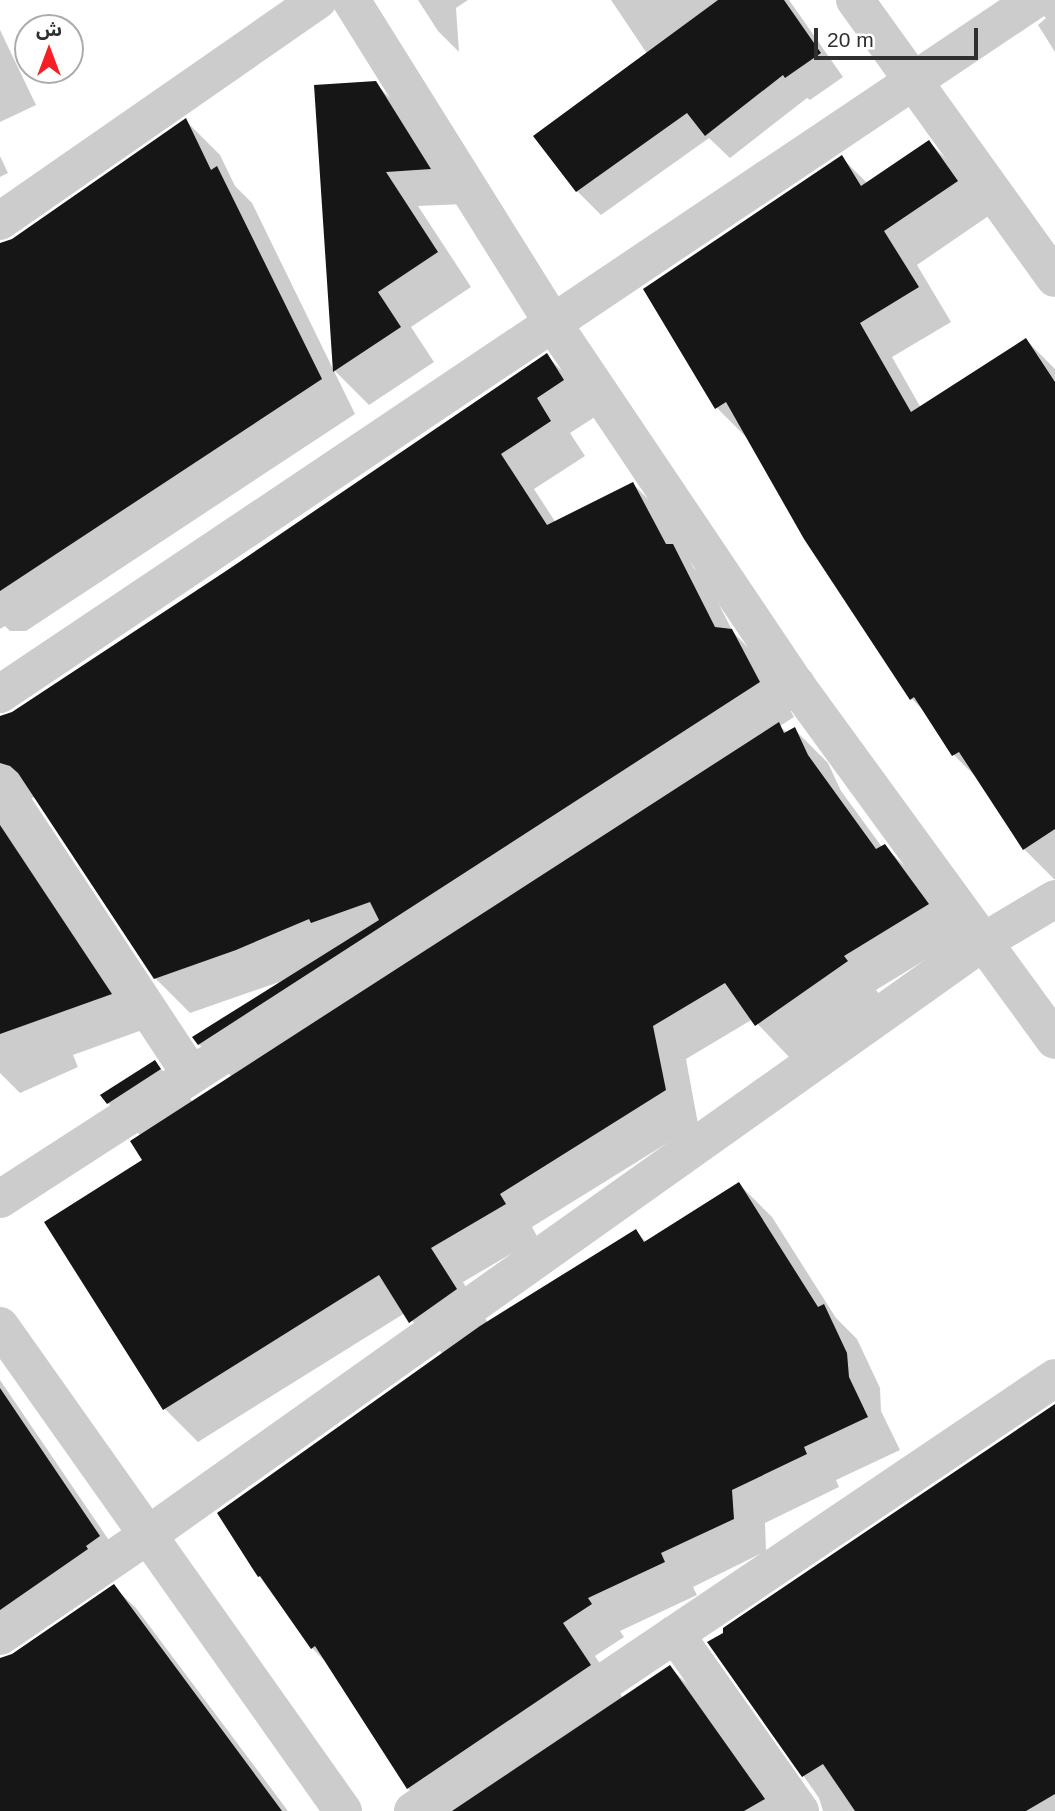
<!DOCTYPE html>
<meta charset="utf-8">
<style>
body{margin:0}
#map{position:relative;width:1055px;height:1811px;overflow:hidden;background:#fff;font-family:Arial,"Noto Sans Arabic",sans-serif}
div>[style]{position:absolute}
.shadow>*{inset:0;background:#0003}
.building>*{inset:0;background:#161616}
.minor>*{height:38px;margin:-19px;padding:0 19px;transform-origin:19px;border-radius:19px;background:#ccc}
span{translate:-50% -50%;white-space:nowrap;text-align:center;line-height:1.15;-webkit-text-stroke:7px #fff;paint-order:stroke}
.north{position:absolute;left:14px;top:14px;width:70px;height:70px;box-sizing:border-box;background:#fff;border:2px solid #acacac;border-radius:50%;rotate:0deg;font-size:19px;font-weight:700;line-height:28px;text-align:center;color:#2f2f2f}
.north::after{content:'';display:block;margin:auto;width:24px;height:32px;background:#f62024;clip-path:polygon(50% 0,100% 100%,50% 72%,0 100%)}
.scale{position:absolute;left:814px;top:28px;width:164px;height:32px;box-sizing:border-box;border:4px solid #2f2f2f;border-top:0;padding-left:9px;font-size:21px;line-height:24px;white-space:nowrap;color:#2f2f2f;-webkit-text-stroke:5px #fff;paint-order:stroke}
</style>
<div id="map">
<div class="shadow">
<div style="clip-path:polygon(418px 0,468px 0,456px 8px,459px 52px,438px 31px)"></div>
<div style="clip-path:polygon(611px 0,789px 0,843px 77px,810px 100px,807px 98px,730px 158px,709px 138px,601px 215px,577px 191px,536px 136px,648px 55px)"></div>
<div style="clip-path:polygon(1028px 0,1055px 0,1055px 52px,1038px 25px,1046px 18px)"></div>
<div style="clip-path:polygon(0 30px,36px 105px,0 122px)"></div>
<div style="clip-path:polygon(375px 83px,410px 118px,464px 204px,418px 206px,471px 287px,411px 327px,434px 362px,369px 405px,335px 371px)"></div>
<div style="clip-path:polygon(186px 121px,220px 155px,235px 186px,252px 203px,355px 414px,26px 631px,10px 631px,5px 626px,0 629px,0 244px,13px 241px)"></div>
<div style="clip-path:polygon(929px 142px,963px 176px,990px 215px,917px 265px,951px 322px,892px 357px,921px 408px,1026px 340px,1055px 369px,1055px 880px,1024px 849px,980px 781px,954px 755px,926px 713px,912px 699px,751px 442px,717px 408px,645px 290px,842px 158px,868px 184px)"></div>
<div style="clip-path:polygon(0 156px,8px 173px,0 177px)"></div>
<div style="clip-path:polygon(547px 356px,581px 390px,598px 415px,570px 433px,585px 456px,534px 489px,556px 523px,633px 484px,668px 519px,693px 567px,707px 581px,733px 632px,766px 666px,794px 717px,780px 726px,787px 733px,794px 729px,828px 763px,841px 791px,882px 847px,884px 846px,918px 879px,961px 938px,876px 990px,880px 995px,790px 1058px,753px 1019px,686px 1059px,698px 1124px,532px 1227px,538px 1238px,463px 1282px,488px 1323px,636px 1231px,647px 1243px,739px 1184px,772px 1217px,836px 1318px,857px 1339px,880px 1388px,881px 1411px,900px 1450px,836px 1480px,839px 1487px,765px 1523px,766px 1551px,693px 1587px,697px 1595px,620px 1631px,624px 1637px,595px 1656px,623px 1698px,670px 1667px,706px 1703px,782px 1811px,431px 1811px,408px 1788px,329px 1665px,312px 1648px,259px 1576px,443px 1354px,405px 1313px,198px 1442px,165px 1409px,141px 1136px,108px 1103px,155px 1063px,193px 1102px,232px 1077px,199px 1044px,288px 979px,190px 1013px,155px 978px,35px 797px,22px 802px,145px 1029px,73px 1055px,78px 1067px,20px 1093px,0 1073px,0 717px,13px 714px)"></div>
<div style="clip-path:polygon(0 1380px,121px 1558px,1px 1649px,0 1655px)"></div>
<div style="clip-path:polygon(1055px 1406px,1055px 1811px,823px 1811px,819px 1798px,710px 1643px)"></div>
<div style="clip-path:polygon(114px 1587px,136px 1608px,288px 1811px,0 1811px,0 1660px,12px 1656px)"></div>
</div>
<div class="building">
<div style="clip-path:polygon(718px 0,784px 0,821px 53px,785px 78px,783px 75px,705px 136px,687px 113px,576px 192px,533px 136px)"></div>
<div style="clip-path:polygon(376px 81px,431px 169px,386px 172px,438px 252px,378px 292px,401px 327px,333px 372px,314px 85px)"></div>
<div style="clip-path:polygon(186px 118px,211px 170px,217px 166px,322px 379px,0 591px,0 243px,12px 239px)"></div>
<div style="clip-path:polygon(929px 140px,958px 181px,884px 231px,919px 287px,860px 323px,911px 412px,1026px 338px,1055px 382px,1055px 829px,1023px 850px,959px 752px,952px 756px,914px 697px,910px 700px,804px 539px,726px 402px,715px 409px,643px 289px,842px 155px,861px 186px)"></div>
<div style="clip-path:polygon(547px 353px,564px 380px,537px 398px,551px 421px,501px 454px,547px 525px,633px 482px,666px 544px,673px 544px,715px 627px,732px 629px,760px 682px,198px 1045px,192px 1037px,379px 920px,370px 902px,311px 923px,309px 919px,236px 950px,154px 979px,18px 773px,10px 766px,0 763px,0 716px,12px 712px,226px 571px)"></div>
<div style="clip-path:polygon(779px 722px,784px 733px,795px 727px,808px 755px,876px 849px,885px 844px,929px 904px,844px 956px,848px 961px,755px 1026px,725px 983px,653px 1026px,666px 1090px,500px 1194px,506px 1204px,431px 1248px,457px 1289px,409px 1323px,379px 1275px,163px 1410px,44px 1222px,142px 1160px,130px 1141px)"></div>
<div style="clip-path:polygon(0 825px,112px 994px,0 1034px)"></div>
<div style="clip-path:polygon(155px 1060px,161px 1069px,107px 1104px,100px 1095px)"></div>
<div style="clip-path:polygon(739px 1182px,818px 1307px,824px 1304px,847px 1353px,849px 1377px,868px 1417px,804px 1447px,807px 1454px,732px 1490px,734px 1519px,661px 1553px,665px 1562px,588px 1598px,592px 1604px,563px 1623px,591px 1665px,407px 1789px,315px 1646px,311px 1649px,260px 1576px,258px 1577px,217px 1513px,480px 1326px,636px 1229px,644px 1242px)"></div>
<div style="clip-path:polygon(0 1388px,100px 1536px,86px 1546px,88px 1549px,0 1610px)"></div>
<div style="clip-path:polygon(1055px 1404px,1055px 1794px,1026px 1811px,855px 1811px,823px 1764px,802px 1777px,707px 1642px,723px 1633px,723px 1628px)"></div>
<div style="clip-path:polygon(114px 1584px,282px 1811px,0 1811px,0 1658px,12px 1654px)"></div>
<div style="clip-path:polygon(670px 1665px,765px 1799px,744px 1811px,452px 1811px)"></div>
</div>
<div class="minor">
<div style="left:351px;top:0;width:383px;rotate:58deg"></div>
<div style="left:554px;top:325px;width:434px;rotate:56.1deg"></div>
<div style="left:796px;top:685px;width:439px;rotate:53.9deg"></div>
<div style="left:855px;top:0;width:342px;rotate:54.3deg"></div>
<div style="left:0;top:221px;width:387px;rotate:-34.8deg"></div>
<div style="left:0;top:694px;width:1245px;rotate:-33.87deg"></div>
<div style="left:0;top:785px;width:347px;rotate:56.6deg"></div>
<div style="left:0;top:1199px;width:948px;rotate:-32.85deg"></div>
<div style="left:0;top:1326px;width:594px;rotate:54.73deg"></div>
<div style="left:675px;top:1634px;width:217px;rotate:54.8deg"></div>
<div style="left:0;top:1636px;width:179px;rotate:-34.3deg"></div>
<div style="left:148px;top:1535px;width:1024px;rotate:-35.38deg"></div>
<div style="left:983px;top:942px;width:84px;rotate:-30.8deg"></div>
<div style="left:413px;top:1811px;width:774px;rotate:-34deg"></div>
</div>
<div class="north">ش</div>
<div class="scale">20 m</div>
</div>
